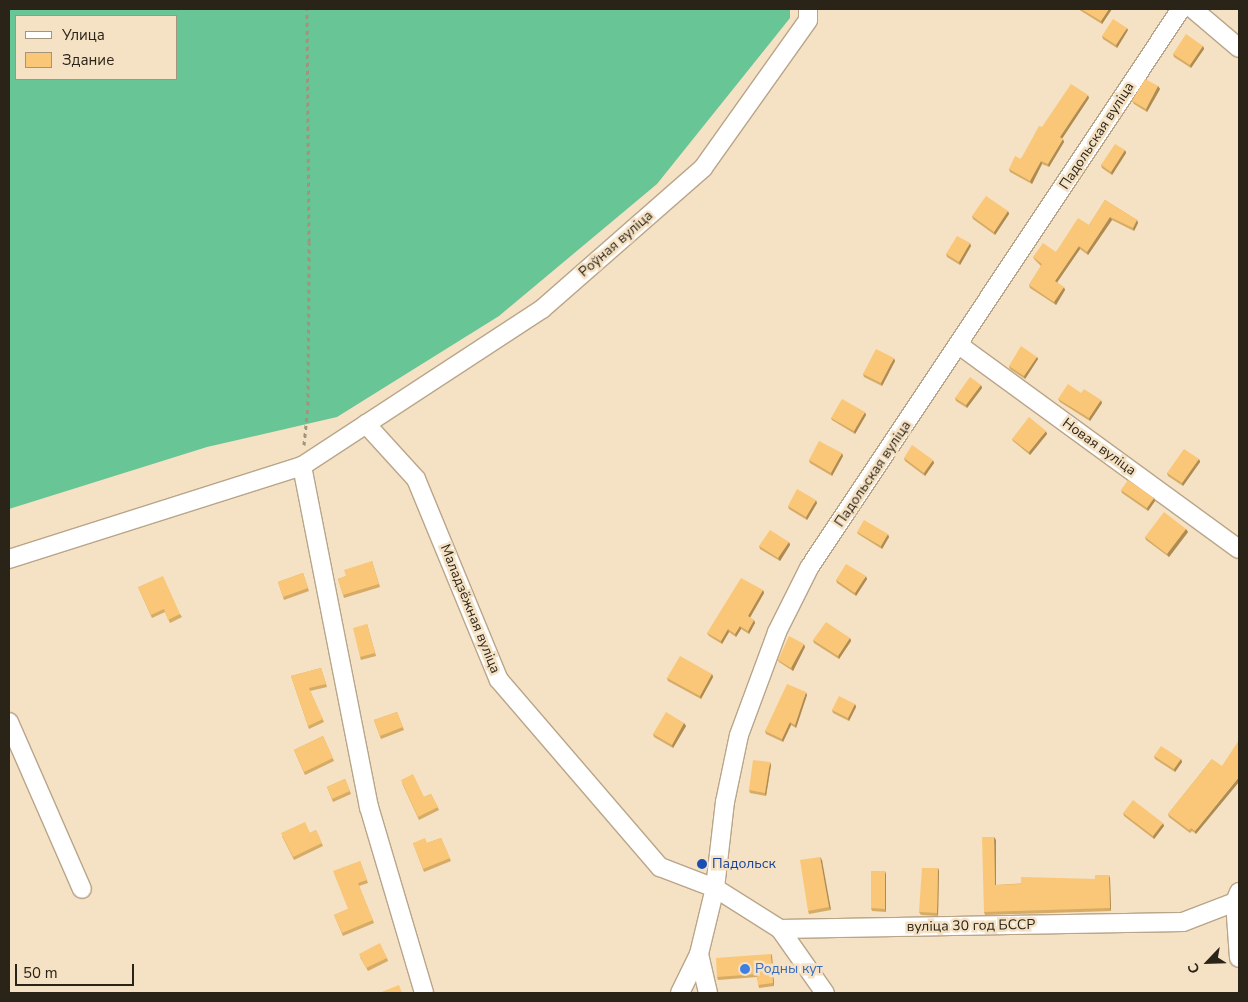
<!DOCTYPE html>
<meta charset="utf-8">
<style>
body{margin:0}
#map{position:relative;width:1248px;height:1002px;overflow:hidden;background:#f5e1c3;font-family:"Nunito Sans",sans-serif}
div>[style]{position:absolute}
.forest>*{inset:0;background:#68c596}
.path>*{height:3px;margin-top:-1.5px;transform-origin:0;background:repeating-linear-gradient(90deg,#a2937d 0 4px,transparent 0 8px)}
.roads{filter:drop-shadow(1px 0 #b9a589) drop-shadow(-1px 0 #b9a589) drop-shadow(0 1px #b9a589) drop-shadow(0 -1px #b9a589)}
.minor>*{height:18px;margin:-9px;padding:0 9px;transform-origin:9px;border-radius:9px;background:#fff}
.wall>*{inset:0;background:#d6ab66}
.shaded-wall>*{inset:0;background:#ae8b53}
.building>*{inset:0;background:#f9c777}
.dots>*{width:14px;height:14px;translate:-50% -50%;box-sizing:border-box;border:2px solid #f5e1c3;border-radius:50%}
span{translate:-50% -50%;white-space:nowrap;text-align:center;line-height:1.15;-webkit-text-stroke:5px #f5e1c3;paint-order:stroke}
.street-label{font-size:14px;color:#2a2318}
.transit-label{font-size:14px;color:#164399}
.left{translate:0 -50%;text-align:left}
.shop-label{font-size:14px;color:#366cbe}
.frame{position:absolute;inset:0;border:10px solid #2a2318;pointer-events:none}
.legend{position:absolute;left:15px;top:15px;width:162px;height:65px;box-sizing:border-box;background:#f5e1c3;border:1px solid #a4957f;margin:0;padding:6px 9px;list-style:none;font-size:15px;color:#2a2318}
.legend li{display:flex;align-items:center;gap:10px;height:25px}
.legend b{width:25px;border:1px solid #a4957f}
.north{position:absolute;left:1183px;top:937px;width:50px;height:50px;-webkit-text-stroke:4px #f5e1c3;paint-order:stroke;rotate:246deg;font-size:14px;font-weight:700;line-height:20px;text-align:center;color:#2a2318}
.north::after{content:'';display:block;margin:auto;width:18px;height:22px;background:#2a2318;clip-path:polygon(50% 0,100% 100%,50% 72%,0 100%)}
.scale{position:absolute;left:15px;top:964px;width:119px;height:22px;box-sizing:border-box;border:2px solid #2a2318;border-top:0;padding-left:6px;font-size:15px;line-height:18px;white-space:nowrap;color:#2a2318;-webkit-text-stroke:4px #f5e1c3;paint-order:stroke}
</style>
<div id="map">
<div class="forest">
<div style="clip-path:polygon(evenodd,9px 9px,790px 9px,790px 18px,657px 184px,499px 316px,337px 417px,207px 447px,9px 509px,9px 9px,16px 16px,176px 16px,176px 79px,16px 79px,16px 16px)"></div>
</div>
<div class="path">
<div style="left:304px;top:445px;width:40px;rotate:-84.3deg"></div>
<div style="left:308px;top:405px;width:163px;rotate:-89.6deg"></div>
<div style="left:309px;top:242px;width:233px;rotate:-90.5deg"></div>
</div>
<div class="roads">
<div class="minor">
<div style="left:1193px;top:9px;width:60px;rotate:40.3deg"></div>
<div style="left:959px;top:345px;width:346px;rotate:36.1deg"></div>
<div style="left:366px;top:424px;width:74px;rotate:47.7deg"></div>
<div style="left:416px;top:479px;width:217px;rotate:67.6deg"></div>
<div style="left:499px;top:680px;width:247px;rotate:49.3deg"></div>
<div style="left:660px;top:867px;width:59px;rotate:20.9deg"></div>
<div style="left:715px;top:888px;width:77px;rotate:32.2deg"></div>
<div style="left:780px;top:929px;width:403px;rotate:-1deg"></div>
<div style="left:1183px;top:922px;width:56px;rotate:-21deg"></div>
<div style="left:302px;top:466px;width:348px;rotate:78.9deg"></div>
<div style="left:369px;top:807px;width:194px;rotate:73.5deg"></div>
<div style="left:9px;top:559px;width:307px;rotate:-17.6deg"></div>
<div style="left:302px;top:466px;width:287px;rotate:-33.2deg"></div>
<div style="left:542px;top:309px;width:214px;rotate:-41.2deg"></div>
<div style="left:703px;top:168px;width:181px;rotate:-54.6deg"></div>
<div style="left:808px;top:20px;width:11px;rotate:-90deg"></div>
<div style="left:9px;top:722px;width:182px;rotate:66.4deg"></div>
<div style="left:1239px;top:892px;width:11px;rotate:112deg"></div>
<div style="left:1235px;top:902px;width:56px;rotate:85.9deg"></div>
<div style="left:780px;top:929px;width:78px;rotate:54.9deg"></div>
<div style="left:680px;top:993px;width:43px;rotate:-64deg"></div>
<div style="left:708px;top:993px;width:40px;rotate:-103deg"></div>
<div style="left:699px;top:954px;width:68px;rotate:-76.4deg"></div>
<div style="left:715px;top:888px;width:87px;rotate:-83.4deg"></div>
<div style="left:725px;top:802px;width:68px;rotate:-78.2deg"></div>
<div style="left:739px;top:735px;width:110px;rotate:-69.7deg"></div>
<div style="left:777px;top:632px;width:72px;rotate:-63.4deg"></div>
<div style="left:809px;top:568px;width:671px;rotate:-56.36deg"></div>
</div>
</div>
<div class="wall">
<div style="clip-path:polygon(1078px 9px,1112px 9px,1102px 24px)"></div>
<div style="clip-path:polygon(1128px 30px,1117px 48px,1103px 39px,1102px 36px)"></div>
<div style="clip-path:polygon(1203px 46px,1204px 49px,1191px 68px,1174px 57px,1173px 54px)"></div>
<div style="clip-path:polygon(1158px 86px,1160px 89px,1147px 112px,1134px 104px,1132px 101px)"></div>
<div style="clip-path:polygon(1089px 98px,1062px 139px,1064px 142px,1049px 167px,1042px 164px,1032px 184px,1010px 172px,1009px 169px,1021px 159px,1042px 127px)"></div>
<div style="clip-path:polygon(1125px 150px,1126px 153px,1112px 175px,1102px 168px,1101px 165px)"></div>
<div style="clip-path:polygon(1105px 200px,1137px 220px,1138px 223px,1134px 231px,1112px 220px,1088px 255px,1080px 249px,1057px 282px,1065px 290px,1056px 305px,1030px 288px,1029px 285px,1041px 266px,1035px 260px,1033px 257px,1056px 252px,1089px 225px)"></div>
<div style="clip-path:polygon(1008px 211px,1009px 214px,995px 235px,973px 219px,972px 216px)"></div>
<div style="clip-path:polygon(971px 246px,960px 265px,947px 257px,946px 254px)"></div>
<div style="clip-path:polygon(1037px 357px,1038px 359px,1025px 379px,1010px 369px,1009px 366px)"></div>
<div style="clip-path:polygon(895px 361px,882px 386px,864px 377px,863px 374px)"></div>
<div style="clip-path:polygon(981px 385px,982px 388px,967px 408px,956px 401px,955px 398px)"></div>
<div style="clip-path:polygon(1081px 393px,1102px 403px,1090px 421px,1060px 402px,1058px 399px)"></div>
<div style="clip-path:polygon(866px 415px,855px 434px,832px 420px,831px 418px)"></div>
<div style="clip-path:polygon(1047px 434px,1030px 455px,1013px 441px,1012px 439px)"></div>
<div style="clip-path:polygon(843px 456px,832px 476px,810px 463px,809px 460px)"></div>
<div style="clip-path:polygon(904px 458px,934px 463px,925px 476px,905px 461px)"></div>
<div style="clip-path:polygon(1199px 459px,1200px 462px,1183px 486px,1168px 476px,1167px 473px)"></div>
<div style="clip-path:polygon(1121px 490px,1154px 498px,1155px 501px,1148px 511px,1122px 493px)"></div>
<div style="clip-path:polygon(817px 503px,807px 520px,789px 509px,788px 506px)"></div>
<div style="clip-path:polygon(1186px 529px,1188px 532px,1169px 557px,1146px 540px,1145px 537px)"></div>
<div style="clip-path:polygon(857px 532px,889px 537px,882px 549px,858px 534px)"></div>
<div style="clip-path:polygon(789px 542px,790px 545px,780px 561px,760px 549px,759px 546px)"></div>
<div style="clip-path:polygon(372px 561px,380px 587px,344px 598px,338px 579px,346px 576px)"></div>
<div style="clip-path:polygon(303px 573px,309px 591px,284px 600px,278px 582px)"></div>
<div style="clip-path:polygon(867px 579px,856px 596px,837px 583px,836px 580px)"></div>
<div style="clip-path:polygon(138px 587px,180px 614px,182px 617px,170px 623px,165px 612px,152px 618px)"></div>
<div style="clip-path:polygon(763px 590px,764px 593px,750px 618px,754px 620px,755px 623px,749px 634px,741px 629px,736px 637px,729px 632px,722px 644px,709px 636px,707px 633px)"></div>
<div style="clip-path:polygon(367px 624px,376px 656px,361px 660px,360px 657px)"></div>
<div style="clip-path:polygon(850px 638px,851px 641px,839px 659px,814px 643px,813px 640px)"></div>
<div style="clip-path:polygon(805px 647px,793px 671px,779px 662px,778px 660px)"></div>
<div style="clip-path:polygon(321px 668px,327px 687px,310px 691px,324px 722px,309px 729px,291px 676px)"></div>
<div style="clip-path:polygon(712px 674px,713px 677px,701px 699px,668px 681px,667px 678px)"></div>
<div style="clip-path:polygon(807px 695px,796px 728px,791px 725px,783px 742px,766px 734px,765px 731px)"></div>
<div style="clip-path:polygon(855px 704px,856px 707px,849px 721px,833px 713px,832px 710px)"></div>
<div style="clip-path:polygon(397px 712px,404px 730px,381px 739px,374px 720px)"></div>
<div style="clip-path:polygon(684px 723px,686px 726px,673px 748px,654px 737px,653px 734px)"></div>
<div style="clip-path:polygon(323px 736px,334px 761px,305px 775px,294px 750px)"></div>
<div style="clip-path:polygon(1154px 756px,1181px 759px,1182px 762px,1175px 772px,1155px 759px)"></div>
<div style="clip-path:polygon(1212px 759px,1196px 834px,1192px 831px,1190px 833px,1169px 817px,1168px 814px)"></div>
<div style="clip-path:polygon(771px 765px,766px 796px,750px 793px,749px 790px)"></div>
<div style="clip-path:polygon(345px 779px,351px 794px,333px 802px,327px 787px)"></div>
<div style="clip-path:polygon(402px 783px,424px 797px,431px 794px,439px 810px,419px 820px)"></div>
<div style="clip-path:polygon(1123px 813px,1164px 826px,1154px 839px,1124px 816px)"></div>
<div style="clip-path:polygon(316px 830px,323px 846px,294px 860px,282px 836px,310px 833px)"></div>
<div style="clip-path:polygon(441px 838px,451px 861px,424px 872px,413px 843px,427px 843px)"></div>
<div style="clip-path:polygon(996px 840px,996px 885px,1110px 878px,1111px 911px,985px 915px,984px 912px)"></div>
<div style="clip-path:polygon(820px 857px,831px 910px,809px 914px,808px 911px)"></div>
<div style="clip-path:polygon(360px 861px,368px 883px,359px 886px,374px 923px,343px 936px,334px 915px,348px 909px)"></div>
<div style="clip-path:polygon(938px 868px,939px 871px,938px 916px,921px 915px,919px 912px)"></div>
<div style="clip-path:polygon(886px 874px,886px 912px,872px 911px,871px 908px)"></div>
<div style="clip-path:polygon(771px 954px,772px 956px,774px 986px,759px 988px,757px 977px,718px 980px,717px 977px)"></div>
<div style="clip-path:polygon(360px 957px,387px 958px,388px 961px,368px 971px)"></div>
</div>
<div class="shaded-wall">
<div style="clip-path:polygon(1109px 9px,1112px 9px,1102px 24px,1101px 21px)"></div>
<div style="clip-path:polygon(1127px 28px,1128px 30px,1117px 48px,1116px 45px)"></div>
<div style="clip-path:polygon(1203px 46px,1204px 49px,1191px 68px,1190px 65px)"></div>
<div style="clip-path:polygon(1158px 86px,1160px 89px,1147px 112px,1146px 109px)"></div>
<div style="clip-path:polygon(1088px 95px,1089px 98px,1061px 140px,1060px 137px)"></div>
<div style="clip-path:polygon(1063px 139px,1064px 142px,1049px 167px,1048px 164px)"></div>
<div style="clip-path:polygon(1125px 150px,1126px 153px,1112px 175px,1111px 172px)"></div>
<div style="clip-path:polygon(1041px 161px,1042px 164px,1032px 184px,1030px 181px)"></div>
<div style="clip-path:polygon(1008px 211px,1009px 214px,995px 235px,994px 232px)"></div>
<div style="clip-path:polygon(1110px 217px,1112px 220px,1088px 255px,1087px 252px)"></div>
<div style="clip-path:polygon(1137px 220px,1138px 223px,1134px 231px,1133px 228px)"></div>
<div style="clip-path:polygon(970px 243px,971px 246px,960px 265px,959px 262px)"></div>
<div style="clip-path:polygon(1079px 246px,1080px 249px,1056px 284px,1055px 281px)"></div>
<div style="clip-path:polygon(1064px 287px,1065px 290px,1056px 305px,1054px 302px)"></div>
<div style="clip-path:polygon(1037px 357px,1038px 359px,1025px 379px,1024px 376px)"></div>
<div style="clip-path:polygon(894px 358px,895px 361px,882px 386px,881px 383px)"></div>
<div style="clip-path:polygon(981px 385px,982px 388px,967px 408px,966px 405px)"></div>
<div style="clip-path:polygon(1101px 400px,1102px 403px,1090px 421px,1089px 418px)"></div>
<div style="clip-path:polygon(865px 412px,866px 415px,855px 434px,854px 431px)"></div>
<div style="clip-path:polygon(1046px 431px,1047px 434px,1030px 455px,1029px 452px)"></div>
<div style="clip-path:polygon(842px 453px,843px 456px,832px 476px,831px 473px)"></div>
<div style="clip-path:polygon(1199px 459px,1200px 462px,1183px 486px,1182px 483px)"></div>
<div style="clip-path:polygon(933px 460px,934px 463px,925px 476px,924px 473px)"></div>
<div style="clip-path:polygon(1154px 498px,1155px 501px,1148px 511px,1147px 508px)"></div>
<div style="clip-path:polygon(816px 500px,817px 503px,807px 520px,806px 517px)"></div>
<div style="clip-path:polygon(1186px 529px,1188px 532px,1169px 557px,1167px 554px)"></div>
<div style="clip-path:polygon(888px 534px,889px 537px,882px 549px,881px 546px)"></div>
<div style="clip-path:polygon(789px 542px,790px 545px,780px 561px,778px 558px)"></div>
<div style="clip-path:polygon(866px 576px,867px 579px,856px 596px,855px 593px)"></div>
<div style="clip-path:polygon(763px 590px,764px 593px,749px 619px,748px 616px)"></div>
<div style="clip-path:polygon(754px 620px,755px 623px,749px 634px,748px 631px)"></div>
<div style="clip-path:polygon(740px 626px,741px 629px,736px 637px,735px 634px)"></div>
<div style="clip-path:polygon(728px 629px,729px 632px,722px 644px,721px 641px)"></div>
<div style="clip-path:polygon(850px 638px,851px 641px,839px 659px,838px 656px)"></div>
<div style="clip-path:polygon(804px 644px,805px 647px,793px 671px,791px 668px)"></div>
<div style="clip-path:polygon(712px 674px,713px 677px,701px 699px,700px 696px)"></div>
<div style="clip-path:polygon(806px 692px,807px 695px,796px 728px,795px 725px)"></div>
<div style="clip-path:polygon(855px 704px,856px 707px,849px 721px,848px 718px)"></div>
<div style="clip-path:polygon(790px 722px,791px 725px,783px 742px,782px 739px)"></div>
<div style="clip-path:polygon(684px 723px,686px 726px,673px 748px,672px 745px)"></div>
<div style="clip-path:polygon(1181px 759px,1182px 762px,1175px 772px,1174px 769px)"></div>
<div style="clip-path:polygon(770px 762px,771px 765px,766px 796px,765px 793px)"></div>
<div style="clip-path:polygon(1239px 777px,1239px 782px,1196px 834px,1195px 831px)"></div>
<div style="clip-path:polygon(1163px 823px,1164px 826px,1154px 839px,1153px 836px)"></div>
<div style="clip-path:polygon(994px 837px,996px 840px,996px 888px,995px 885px)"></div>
<div style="clip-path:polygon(820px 857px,822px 860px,831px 910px,829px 907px)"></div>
<div style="clip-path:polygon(938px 868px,939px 871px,938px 916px,937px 913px)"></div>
<div style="clip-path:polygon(885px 871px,886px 874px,886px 912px,885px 909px)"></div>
<div style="clip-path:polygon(1109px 875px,1110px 878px,1111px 911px,1110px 908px)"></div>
<div style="clip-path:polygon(771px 954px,772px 956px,774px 986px,773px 983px)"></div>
</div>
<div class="building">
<div style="clip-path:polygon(1081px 9px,1109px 9px,1101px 21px)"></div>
<div style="clip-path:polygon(1113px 19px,1127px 28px,1116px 45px,1102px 36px)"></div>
<div style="clip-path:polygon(1186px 34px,1203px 46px,1190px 65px,1173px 54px)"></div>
<div style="clip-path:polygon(1145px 79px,1158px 86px,1146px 109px,1132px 101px)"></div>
<div style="clip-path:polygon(1071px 84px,1088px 95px,1060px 137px,1063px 139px,1048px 164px,1041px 161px,1030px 181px,1009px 169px,1015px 156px,1021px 159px,1039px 126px,1042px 127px)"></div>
<div style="clip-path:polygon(1115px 144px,1125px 150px,1111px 172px,1101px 165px)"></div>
<div style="clip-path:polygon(986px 196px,1008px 211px,994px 232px,972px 216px)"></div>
<div style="clip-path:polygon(1105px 200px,1137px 220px,1133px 228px,1110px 217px,1087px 252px,1079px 246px,1055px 281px,1064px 287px,1054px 302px,1029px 285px,1042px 264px,1033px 257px,1043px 243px,1056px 252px,1078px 218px,1089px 225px)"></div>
<div style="clip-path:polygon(957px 236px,970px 243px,959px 262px,946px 254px)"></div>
<div style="clip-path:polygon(1021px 346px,1037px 357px,1024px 376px,1009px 366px)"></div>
<div style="clip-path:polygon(876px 349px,894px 358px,881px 383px,863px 374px)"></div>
<div style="clip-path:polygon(970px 377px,981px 385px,966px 405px,955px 398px)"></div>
<div style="clip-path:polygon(1068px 384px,1081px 393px,1084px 389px,1101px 400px,1089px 418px,1058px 399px)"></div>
<div style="clip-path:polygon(842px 399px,865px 412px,854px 431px,831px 418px)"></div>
<div style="clip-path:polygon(1029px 417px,1046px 431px,1029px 452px,1012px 439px)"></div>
<div style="clip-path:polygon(819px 441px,842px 453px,831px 473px,809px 460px)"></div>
<div style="clip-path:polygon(912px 445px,933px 460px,924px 473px,904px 458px)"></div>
<div style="clip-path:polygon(1184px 449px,1199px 459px,1182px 483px,1167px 473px)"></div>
<div style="clip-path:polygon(1128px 480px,1154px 498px,1147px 508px,1121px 490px)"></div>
<div style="clip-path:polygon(797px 489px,816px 500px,806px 517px,788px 506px)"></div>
<div style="clip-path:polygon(1164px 512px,1186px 529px,1167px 554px,1145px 537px)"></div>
<div style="clip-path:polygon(864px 520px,888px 534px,881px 546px,857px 532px)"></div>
<div style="clip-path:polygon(770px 530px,789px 542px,778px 558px,759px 546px)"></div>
<div style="clip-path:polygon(372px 561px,379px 584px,343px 595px,338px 579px,346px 576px,344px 570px)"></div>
<div style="clip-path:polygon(846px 564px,866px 576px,855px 593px,836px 580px)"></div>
<div style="clip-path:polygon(303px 573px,308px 588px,283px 597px,278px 582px)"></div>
<div style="clip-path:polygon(163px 576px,180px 614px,168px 620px,164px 609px,151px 615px,138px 587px)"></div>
<div style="clip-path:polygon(741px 578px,763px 590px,748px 616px,754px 620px,748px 631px,740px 626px,735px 634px,728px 629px,721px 641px,707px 633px)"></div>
<div style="clip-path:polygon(826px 622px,850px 638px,838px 656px,813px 640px)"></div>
<div style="clip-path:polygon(367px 624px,375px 653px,360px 657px,353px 628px)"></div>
<div style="clip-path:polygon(789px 636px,804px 644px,791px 668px,778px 660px)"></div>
<div style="clip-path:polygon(680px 656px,712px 674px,700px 696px,667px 678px)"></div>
<div style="clip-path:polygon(321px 668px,326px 684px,309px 688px,323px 719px,308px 726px,291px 676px)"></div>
<div style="clip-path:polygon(787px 684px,806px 692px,795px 725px,790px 722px,782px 739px,765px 731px)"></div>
<div style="clip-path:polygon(839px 696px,855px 704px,848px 718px,832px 710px)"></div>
<div style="clip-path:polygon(397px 712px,403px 727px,380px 736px,374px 720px)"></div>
<div style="clip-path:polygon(666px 712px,684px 723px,672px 745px,653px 734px)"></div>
<div style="clip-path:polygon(323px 736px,333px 758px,304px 772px,294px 750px)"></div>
<div style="clip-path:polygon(1239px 740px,1239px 777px,1195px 831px,1191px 828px,1189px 830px,1168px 814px,1212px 759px,1222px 766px)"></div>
<div style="clip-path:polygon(1161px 746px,1181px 759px,1174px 769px,1154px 756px)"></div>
<div style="clip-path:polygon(753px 760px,770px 762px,765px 793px,749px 790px)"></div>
<div style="clip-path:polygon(413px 774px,424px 797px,431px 794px,438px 807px,418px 817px,401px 780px)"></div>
<div style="clip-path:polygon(345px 779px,350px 791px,332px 799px,327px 787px)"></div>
<div style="clip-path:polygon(1133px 800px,1163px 823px,1153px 836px,1123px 813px)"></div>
<div style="clip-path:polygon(305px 822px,310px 833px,316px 830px,322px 843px,293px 857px,281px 833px)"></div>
<div style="clip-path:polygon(982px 837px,994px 837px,995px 885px,1021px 884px,1021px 877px,1095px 879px,1095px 875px,1109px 875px,1110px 908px,984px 912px)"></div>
<div style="clip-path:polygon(425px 838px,427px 843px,441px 838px,450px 858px,423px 869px,413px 843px)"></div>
<div style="clip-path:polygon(820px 857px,829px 907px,808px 911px,800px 860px)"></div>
<div style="clip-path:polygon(360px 861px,367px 880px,358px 883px,373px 920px,342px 933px,334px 915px,348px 909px,333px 871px)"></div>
<div style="clip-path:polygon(922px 868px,938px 868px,937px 913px,919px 912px)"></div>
<div style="clip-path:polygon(871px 871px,885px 871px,885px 909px,871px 908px)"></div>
<div style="clip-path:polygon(380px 943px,387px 958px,366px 968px,359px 954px)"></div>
<div style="clip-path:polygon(771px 954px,773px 983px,758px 985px,757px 974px,717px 977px,716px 958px)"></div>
<div style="clip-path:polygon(399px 985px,402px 993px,379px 993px)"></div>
</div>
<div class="dots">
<div style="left:702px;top:864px;background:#1a4fb4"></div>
<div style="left:745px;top:969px;background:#3f7fe0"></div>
</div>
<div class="street-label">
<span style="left:1097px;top:136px;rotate:-57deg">Падольская вуліца</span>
<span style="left:616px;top:244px;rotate:-41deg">Роўная вуліца</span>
<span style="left:1099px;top:447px;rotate:36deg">Новая вуліца</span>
<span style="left:873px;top:474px;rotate:-56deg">Падольская вуліца</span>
<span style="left:470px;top:609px;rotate:68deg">Маладзёжная вуліца</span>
<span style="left:971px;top:926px;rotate:-1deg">вуліца 30 год БССР</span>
</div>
<div class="transit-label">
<span class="left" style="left:712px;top:864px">Падольск</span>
</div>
<div class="shop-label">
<span class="left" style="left:755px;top:969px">Родны кут</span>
</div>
<div class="frame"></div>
<ul class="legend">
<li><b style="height:6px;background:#fff"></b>Улица</li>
<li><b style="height:14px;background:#f9c777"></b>Здание</li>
</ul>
<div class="north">С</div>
<div class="scale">50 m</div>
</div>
